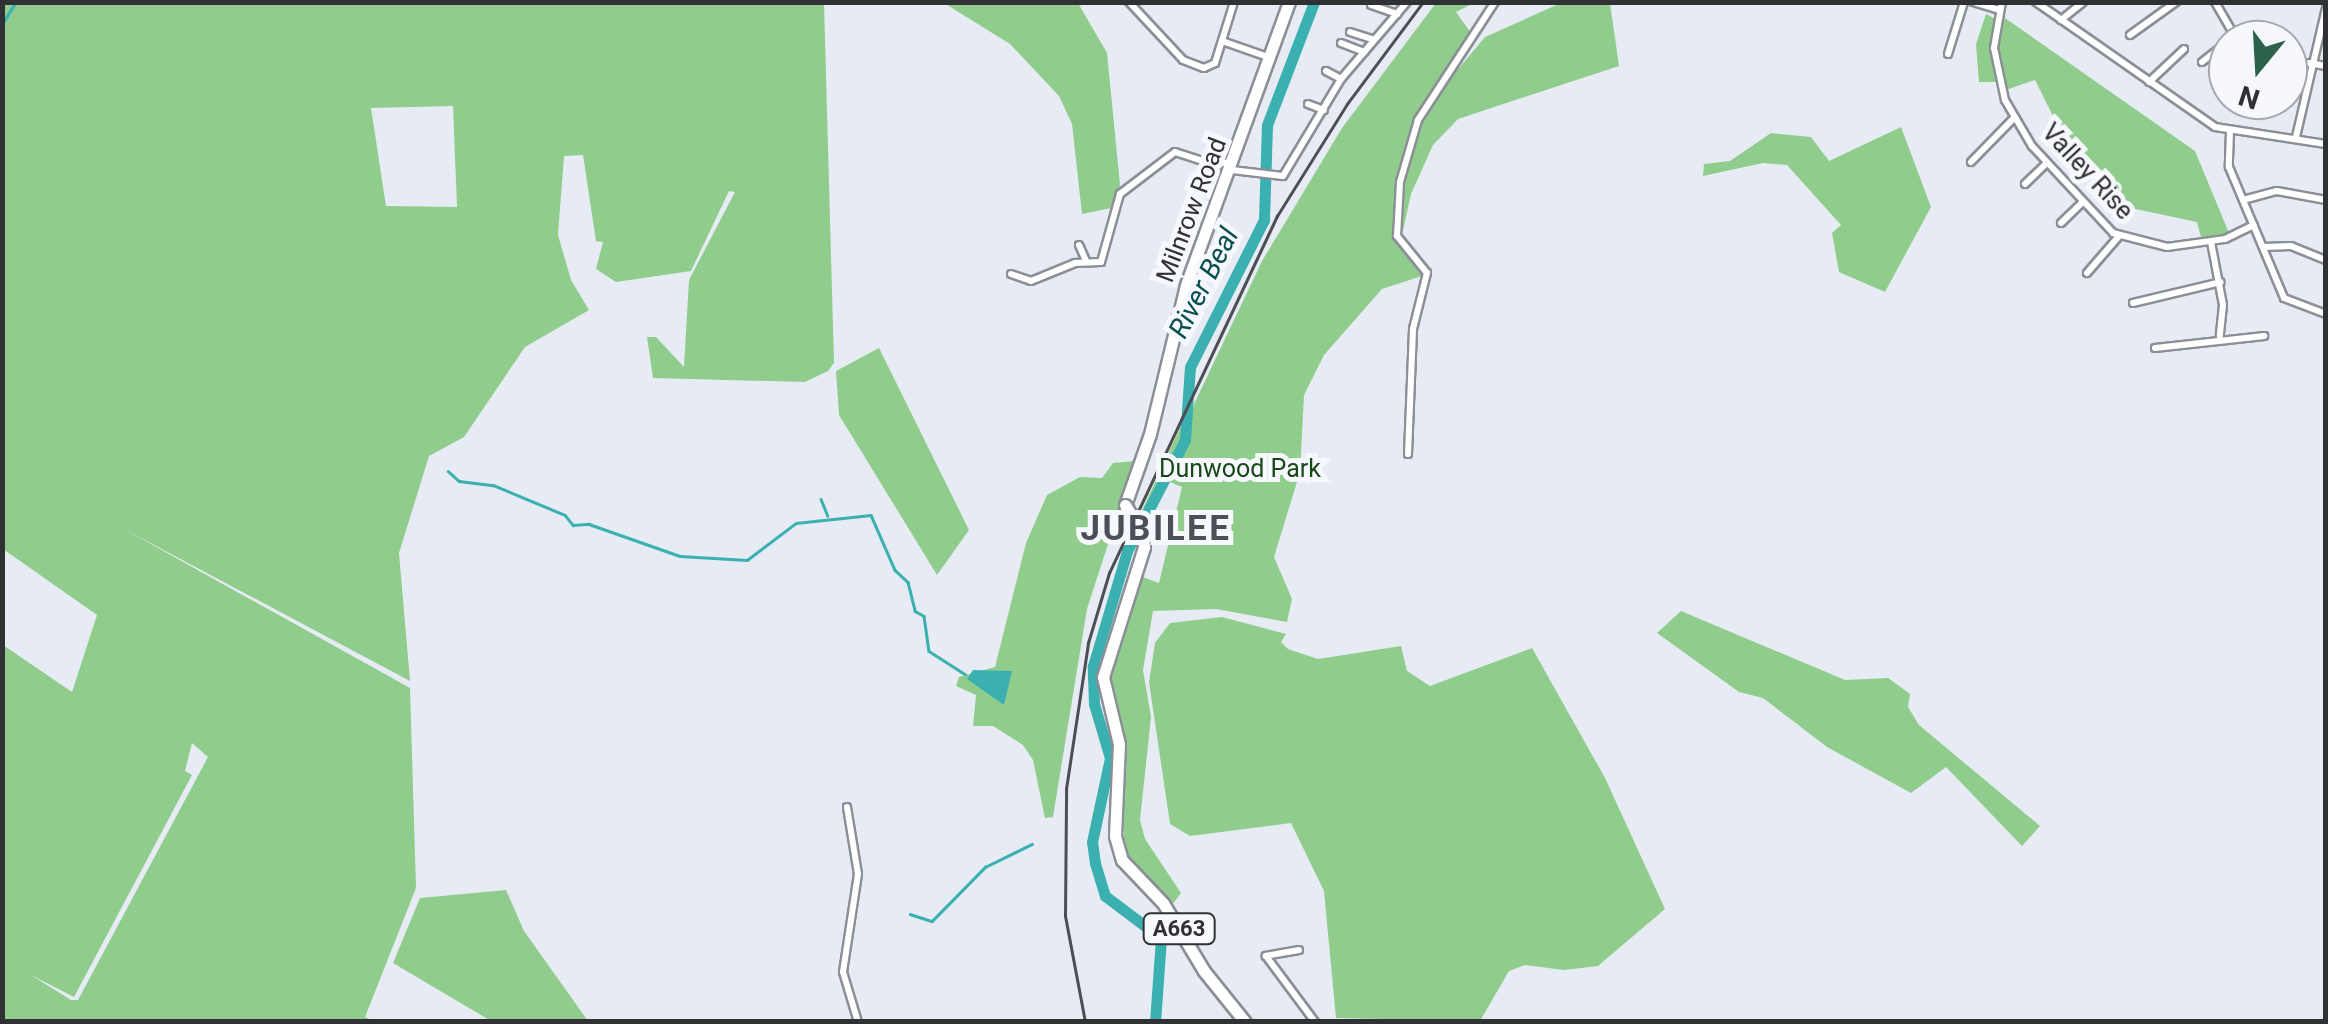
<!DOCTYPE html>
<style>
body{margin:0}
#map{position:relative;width:2328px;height:1024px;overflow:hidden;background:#e7ebf4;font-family:Roboto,sans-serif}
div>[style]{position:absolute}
.green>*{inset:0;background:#90cd8d}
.water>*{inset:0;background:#3ab0b0}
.stream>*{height:2.5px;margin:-1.25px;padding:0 1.25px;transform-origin:1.25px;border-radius:1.25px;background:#3ab0b0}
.river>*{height:11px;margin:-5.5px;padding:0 5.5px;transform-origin:5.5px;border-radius:5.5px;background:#3ab0b0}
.roads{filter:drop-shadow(2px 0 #8b8f96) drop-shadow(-2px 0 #8b8f96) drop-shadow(0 2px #8b8f96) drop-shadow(0 -2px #8b8f96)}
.street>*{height:6px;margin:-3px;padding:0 3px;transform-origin:3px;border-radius:3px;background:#fff}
.primary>*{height:11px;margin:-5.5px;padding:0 5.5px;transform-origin:5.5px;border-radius:5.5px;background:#fff}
.tram>*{height:2.5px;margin:-1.25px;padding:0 1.25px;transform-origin:1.25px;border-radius:1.25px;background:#4c4e52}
.bridges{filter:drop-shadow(2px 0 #8b8f96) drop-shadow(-2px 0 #8b8f96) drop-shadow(0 2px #8b8f96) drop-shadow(0 -2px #8b8f96)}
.primary-bridge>*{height:11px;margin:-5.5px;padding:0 5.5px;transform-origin:5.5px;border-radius:5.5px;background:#fff}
span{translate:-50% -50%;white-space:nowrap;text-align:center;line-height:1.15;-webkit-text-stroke:10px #f6f8fe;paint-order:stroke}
.shield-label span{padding:2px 8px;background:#f6f8fe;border:2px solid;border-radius:8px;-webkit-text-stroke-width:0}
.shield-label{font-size:22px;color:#2f3134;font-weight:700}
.street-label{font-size:25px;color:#2f3134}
.park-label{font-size:25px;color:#174817}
.water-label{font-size:28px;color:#094f4f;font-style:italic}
.district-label{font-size:35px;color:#4c4f56;font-weight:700;letter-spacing:2.5px}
.frame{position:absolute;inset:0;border:5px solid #2f3134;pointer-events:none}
.north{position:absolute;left:2208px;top:20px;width:100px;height:100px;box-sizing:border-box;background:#f6f8fe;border:2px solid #a6a8ad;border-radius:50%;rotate:198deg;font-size:28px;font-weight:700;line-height:40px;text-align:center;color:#2f3134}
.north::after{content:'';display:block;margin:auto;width:35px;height:45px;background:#2d634a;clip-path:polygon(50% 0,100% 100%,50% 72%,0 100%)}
</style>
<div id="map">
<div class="green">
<div style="clip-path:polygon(evenodd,3px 3px,824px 3px,834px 363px,828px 371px,805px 382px,653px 378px,647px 337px,656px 337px,684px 367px,689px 280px,735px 192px,729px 191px,691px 271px,616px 282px,596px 269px,603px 242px,596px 241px,583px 155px,564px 156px,558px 235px,571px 280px,589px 310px,525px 347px,464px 437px,429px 456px,399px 553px,410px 681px,124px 529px,410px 688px,416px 888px,365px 1017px,374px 1021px,3px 1022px,3px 645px,72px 692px,97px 615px,3px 549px,3px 3px,453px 106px,457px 207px,386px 206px,371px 108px,453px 106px,3px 3px,192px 743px,208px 757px,78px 1000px,71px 1000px,31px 975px,74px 997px,192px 775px,185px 771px,192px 743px)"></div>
<div style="clip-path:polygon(944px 3px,1078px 3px,1107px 53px,1120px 185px,1111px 208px,1082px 214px,1072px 124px,1059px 96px,1010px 44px)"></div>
<div style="clip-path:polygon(1436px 3px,1474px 3px,1456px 12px,1471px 33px,1410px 131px,1397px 188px,1395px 241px,1422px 276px,1382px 289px,1324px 355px,1304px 395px,1300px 472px,1274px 557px,1292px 599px,1287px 622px,1216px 609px,1153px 611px,1143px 670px,1151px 717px,1140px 820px,1145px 839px,1181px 893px,1172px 905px,1124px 851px,1124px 749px,1105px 681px,1140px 576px,1159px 583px,1182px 487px,1170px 482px,1195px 402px,1262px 261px,1342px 128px)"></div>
<div style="clip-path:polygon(1561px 3px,1610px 3px,1619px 66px,1458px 119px,1433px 145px,1411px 194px,1403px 231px,1402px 188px,1411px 144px,1438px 93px,1485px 37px)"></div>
<div style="clip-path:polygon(1986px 14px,2003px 23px,2005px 18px,2195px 151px,2229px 233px,2202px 241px,2197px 222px,2126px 207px,2070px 150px,2035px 80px,2006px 90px,2003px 82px,1979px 82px,1976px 44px)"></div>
<div style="clip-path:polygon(1901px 127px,1931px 207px,1885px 292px,1839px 272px,1832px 233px,1841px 225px,1787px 165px,1763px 163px,1703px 176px,1704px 164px,1730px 161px,1771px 133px,1811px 137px,1829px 161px)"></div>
<div style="clip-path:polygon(879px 348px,969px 530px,937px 575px,839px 415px,836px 371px)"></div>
<div style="clip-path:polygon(1185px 417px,1185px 435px,1161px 486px,1140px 515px)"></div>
<div style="clip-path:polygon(1135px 461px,1087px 609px,1053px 817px,1045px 818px,1033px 760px,1023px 745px,993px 726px,973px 726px,976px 695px,956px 686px,959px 677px,995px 667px,1026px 543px,1047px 495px,1080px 477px,1102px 478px,1113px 463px)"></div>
<div style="clip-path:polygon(1681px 611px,1845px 680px,1888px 678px,1910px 694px,1908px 707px,1919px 725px,2040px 826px,2022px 846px,1946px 767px,1911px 793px,1827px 747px,1763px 698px,1739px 692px,1657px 633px)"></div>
<div style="clip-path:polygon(1222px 617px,1286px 634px,1281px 642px,1288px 649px,1318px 659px,1401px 646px,1407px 671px,1430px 686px,1532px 648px,1605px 778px,1665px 909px,1598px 966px,1564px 970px,1525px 965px,1509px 971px,1480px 1021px,1336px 1018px,1324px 891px,1291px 823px,1190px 836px,1170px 824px,1149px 682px,1155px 643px,1170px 623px)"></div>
<div style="clip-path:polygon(506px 890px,524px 931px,588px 1021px,491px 1021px,393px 963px,420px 898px)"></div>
</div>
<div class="water">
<div style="clip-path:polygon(973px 670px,1012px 671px,1004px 705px,967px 679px)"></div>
</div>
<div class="stream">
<div style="left:2px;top:24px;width:26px;rotate:-58deg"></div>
<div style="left:448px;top:471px;width:15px;rotate:42deg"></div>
<div style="left:459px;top:481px;width:34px;rotate:7deg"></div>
<div style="left:493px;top:485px;width:78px;rotate:22.6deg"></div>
<div style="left:565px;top:515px;width:13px;rotate:51deg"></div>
<div style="left:573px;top:525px;width:16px;rotate:-4deg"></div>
<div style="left:589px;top:524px;width:96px;rotate:19.4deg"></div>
<div style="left:680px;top:556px;width:67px;rotate:3.4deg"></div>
<div style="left:747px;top:560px;width:61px;rotate:-37.1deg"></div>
<div style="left:796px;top:523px;width:75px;rotate:-6.1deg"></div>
<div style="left:871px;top:515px;width:60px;rotate:66.4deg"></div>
<div style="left:895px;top:570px;width:18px;rotate:43deg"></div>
<div style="left:908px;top:582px;width:30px;rotate:76deg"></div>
<div style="left:915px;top:611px;width:10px;rotate:29deg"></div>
<div style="left:924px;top:616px;width:35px;rotate:82deg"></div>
<div style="left:929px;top:651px;width:43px;rotate:32.6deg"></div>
<div style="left:821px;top:499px;width:18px;rotate:68deg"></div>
<div style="left:910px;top:914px;width:23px;rotate:18deg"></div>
<div style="left:932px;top:921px;width:76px;rotate:-45.5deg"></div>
<div style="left:985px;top:867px;width:52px;rotate:-26.1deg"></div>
</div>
<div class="river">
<div style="left:1155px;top:1022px;width:84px;rotate:-85.9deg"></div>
<div style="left:1161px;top:938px;width:70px;rotate:-143.1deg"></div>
<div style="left:1105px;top:896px;width:34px;rotate:-107deg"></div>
<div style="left:1095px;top:863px;width:21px;rotate:-98deg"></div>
<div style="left:1092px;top:842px;width:86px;rotate:-77.9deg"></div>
<div style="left:1110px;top:758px;width:56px;rotate:-106.5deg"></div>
<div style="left:1094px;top:704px;width:38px;rotate:-92deg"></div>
<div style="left:1093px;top:666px;width:120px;rotate:-73.5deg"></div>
<div style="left:1127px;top:551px;width:125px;rotate:-62.4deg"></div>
<div style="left:1185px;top:440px;width:73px;rotate:-86.1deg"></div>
<div style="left:1190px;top:367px;width:165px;rotate:-63.3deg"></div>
<div style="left:1264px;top:220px;width:95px;rotate:-88.2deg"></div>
<div style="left:1267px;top:125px;width:132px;rotate:-69.1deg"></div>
</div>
<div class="roads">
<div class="street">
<div style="left:1129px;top:2px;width:79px;rotate:47deg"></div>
<div style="left:1183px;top:60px;width:22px;rotate:21deg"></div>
<div style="left:1204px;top:68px;width:12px;rotate:-24deg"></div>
<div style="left:1215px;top:63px;width:64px;rotate:-72.7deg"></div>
<div style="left:1973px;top:2px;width:28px;rotate:17deg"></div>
<div style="left:2002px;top:2px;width:47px;rotate:99.9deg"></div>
<div style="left:1994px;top:48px;width:53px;rotate:78.1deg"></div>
<div style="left:2005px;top:100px;width:53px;rotate:59.6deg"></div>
<div style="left:2032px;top:146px;width:119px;rotate:47deg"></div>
<div style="left:2113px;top:233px;width:56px;rotate:14.5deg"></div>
<div style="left:2167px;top:247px;width:59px;rotate:-7.9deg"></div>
<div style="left:2225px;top:239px;width:32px;rotate:-26deg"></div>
<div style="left:2036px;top:2px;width:218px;rotate:34.9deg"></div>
<div style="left:2215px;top:127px;width:112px;rotate:8.7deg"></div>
<div style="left:2215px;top:2px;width:44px;rotate:59.9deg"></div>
<div style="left:1371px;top:5px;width:28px;rotate:19deg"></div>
<div style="left:2061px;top:20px;width:28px;rotate:-39deg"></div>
<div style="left:1350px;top:32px;width:25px;rotate:18deg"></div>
<div style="left:2130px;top:35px;width:57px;rotate:-35.7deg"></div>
<div style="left:2248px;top:40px;width:17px;rotate:-10deg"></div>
<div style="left:1222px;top:41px;width:49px;rotate:19.2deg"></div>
<div style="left:1341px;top:43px;width:25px;rotate:21deg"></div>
<div style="left:1948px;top:54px;width:54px;rotate:-72.9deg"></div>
<div style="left:2202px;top:62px;width:33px;rotate:-38deg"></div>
<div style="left:2309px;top:63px;width:17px;rotate:10deg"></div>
<div style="left:1326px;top:71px;width:17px;rotate:28deg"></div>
<div style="left:2149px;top:82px;width:48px;rotate:-43.3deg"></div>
<div style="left:1308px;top:104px;width:17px;rotate:21deg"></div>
<div style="left:2230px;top:131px;width:36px;rotate:92deg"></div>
<div style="left:2229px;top:167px;width:142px;rotate:67.2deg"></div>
<div style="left:2284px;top:298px;width:45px;rotate:20.9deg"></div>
<div style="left:2296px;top:137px;width:132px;rotate:-76.9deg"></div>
<div style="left:1971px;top:162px;width:62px;rotate:-45.7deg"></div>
<div style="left:1232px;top:170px;width:51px;rotate:6.7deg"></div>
<div style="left:1283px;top:176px;width:113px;rotate:-59.1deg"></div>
<div style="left:1341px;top:79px;width:101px;rotate:-49.4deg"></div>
<div style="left:2025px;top:184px;width:29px;rotate:-44deg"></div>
<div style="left:2243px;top:200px;width:35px;rotate:-15deg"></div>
<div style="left:2277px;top:191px;width:50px;rotate:10.4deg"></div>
<div style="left:2061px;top:223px;width:29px;rotate:-44deg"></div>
<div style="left:2211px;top:242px;width:64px;rotate:79.2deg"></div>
<div style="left:2223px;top:305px;width:31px;rotate:96deg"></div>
<div style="left:1079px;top:245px;width:17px;rotate:66deg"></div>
<div style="left:2263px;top:247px;width:28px;rotate:-2deg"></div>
<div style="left:2291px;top:246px;width:38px;rotate:22deg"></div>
<div style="left:2087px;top:273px;width:49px;rotate:-49.1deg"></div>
<div style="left:1011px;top:274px;width:21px;rotate:19deg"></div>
<div style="left:1031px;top:281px;width:48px;rotate:-22.2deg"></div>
<div style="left:1075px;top:263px;width:26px;rotate:-2deg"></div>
<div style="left:1101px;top:262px;width:71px;rotate:-74.4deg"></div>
<div style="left:1120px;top:194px;width:69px;rotate:-37.4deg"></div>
<div style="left:1175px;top:152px;width:40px;rotate:18deg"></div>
<div style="left:1213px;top:164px;width:20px;rotate:-6deg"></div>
<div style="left:2133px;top:303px;width:90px;rotate:-13.4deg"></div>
<div style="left:2155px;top:348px;width:110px;rotate:-6.3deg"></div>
<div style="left:1408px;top:454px;width:125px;rotate:-87.7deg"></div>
<div style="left:1413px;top:329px;width:58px;rotate:-76deg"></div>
<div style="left:1427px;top:273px;width:48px;rotate:-129deg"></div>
<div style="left:1397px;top:236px;width:54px;rotate:-86.8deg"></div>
<div style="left:1400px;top:182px;width:65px;rotate:-73.8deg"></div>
<div style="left:1418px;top:120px;width:141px;rotate:-56.9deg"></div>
<div style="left:847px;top:807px;width:68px;rotate:80.7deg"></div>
<div style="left:858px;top:874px;width:99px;rotate:98.7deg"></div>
<div style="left:843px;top:972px;width:52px;rotate:73.3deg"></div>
<div style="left:1299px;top:950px;width:34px;rotate:170deg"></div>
<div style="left:1266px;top:956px;width:82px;rotate:53.4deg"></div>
</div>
<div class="primary">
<div style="left:1125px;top:505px;width:75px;rotate:-70.6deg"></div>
<div style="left:1150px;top:434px;width:153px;rotate:-76.4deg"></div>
<div style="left:1186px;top:285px;width:301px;rotate:-70deg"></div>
<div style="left:1142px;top:532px;width:15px;rotate:82deg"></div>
<div style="left:1144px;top:547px;width:136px;rotate:107.5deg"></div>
<div style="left:1103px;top:677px;width:69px;rotate:76.6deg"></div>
<div style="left:1119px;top:744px;width:92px;rotate:92.5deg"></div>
<div style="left:1115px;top:836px;width:25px;rotate:74deg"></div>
<div style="left:1122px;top:860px;width:59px;rotate:46.4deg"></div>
<div style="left:1163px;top:903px;width:79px;rotate:58.9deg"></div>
<div style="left:1204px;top:971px;width:65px;rotate:51.2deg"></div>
</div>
</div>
<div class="tram">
<div style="left:1085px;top:1022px;width:108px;rotate:-100.7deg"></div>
<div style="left:1065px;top:916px;width:127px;rotate:-89.5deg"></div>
<div style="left:1066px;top:789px;width:148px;rotate:-81.4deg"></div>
<div style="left:1088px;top:643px;width:73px;rotate:-73.3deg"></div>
<div style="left:1109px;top:573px;width:395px;rotate:-64.8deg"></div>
<div style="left:1277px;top:216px;width:132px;rotate:-58deg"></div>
<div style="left:1347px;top:104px;width:127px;rotate:-53.3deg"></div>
</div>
<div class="bridges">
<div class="primary-bridge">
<div style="left:1125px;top:505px;width:32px;rotate:58deg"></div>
</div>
</div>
<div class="shield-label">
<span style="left:1179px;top:929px">A663</span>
</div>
<div class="street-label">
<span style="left:2087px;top:172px;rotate:47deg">Valley Rise</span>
<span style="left:1192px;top:210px;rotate:-69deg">Milnrow Road</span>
</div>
<div class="park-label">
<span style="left:1240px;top:469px">Dunwood Park</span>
</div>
<div class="water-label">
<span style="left:1204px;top:283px;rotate:-63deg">River Beal</span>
</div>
<div class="district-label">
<span style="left:1156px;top:529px">JUBILEE</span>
</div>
<div class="frame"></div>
<div class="north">N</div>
</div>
